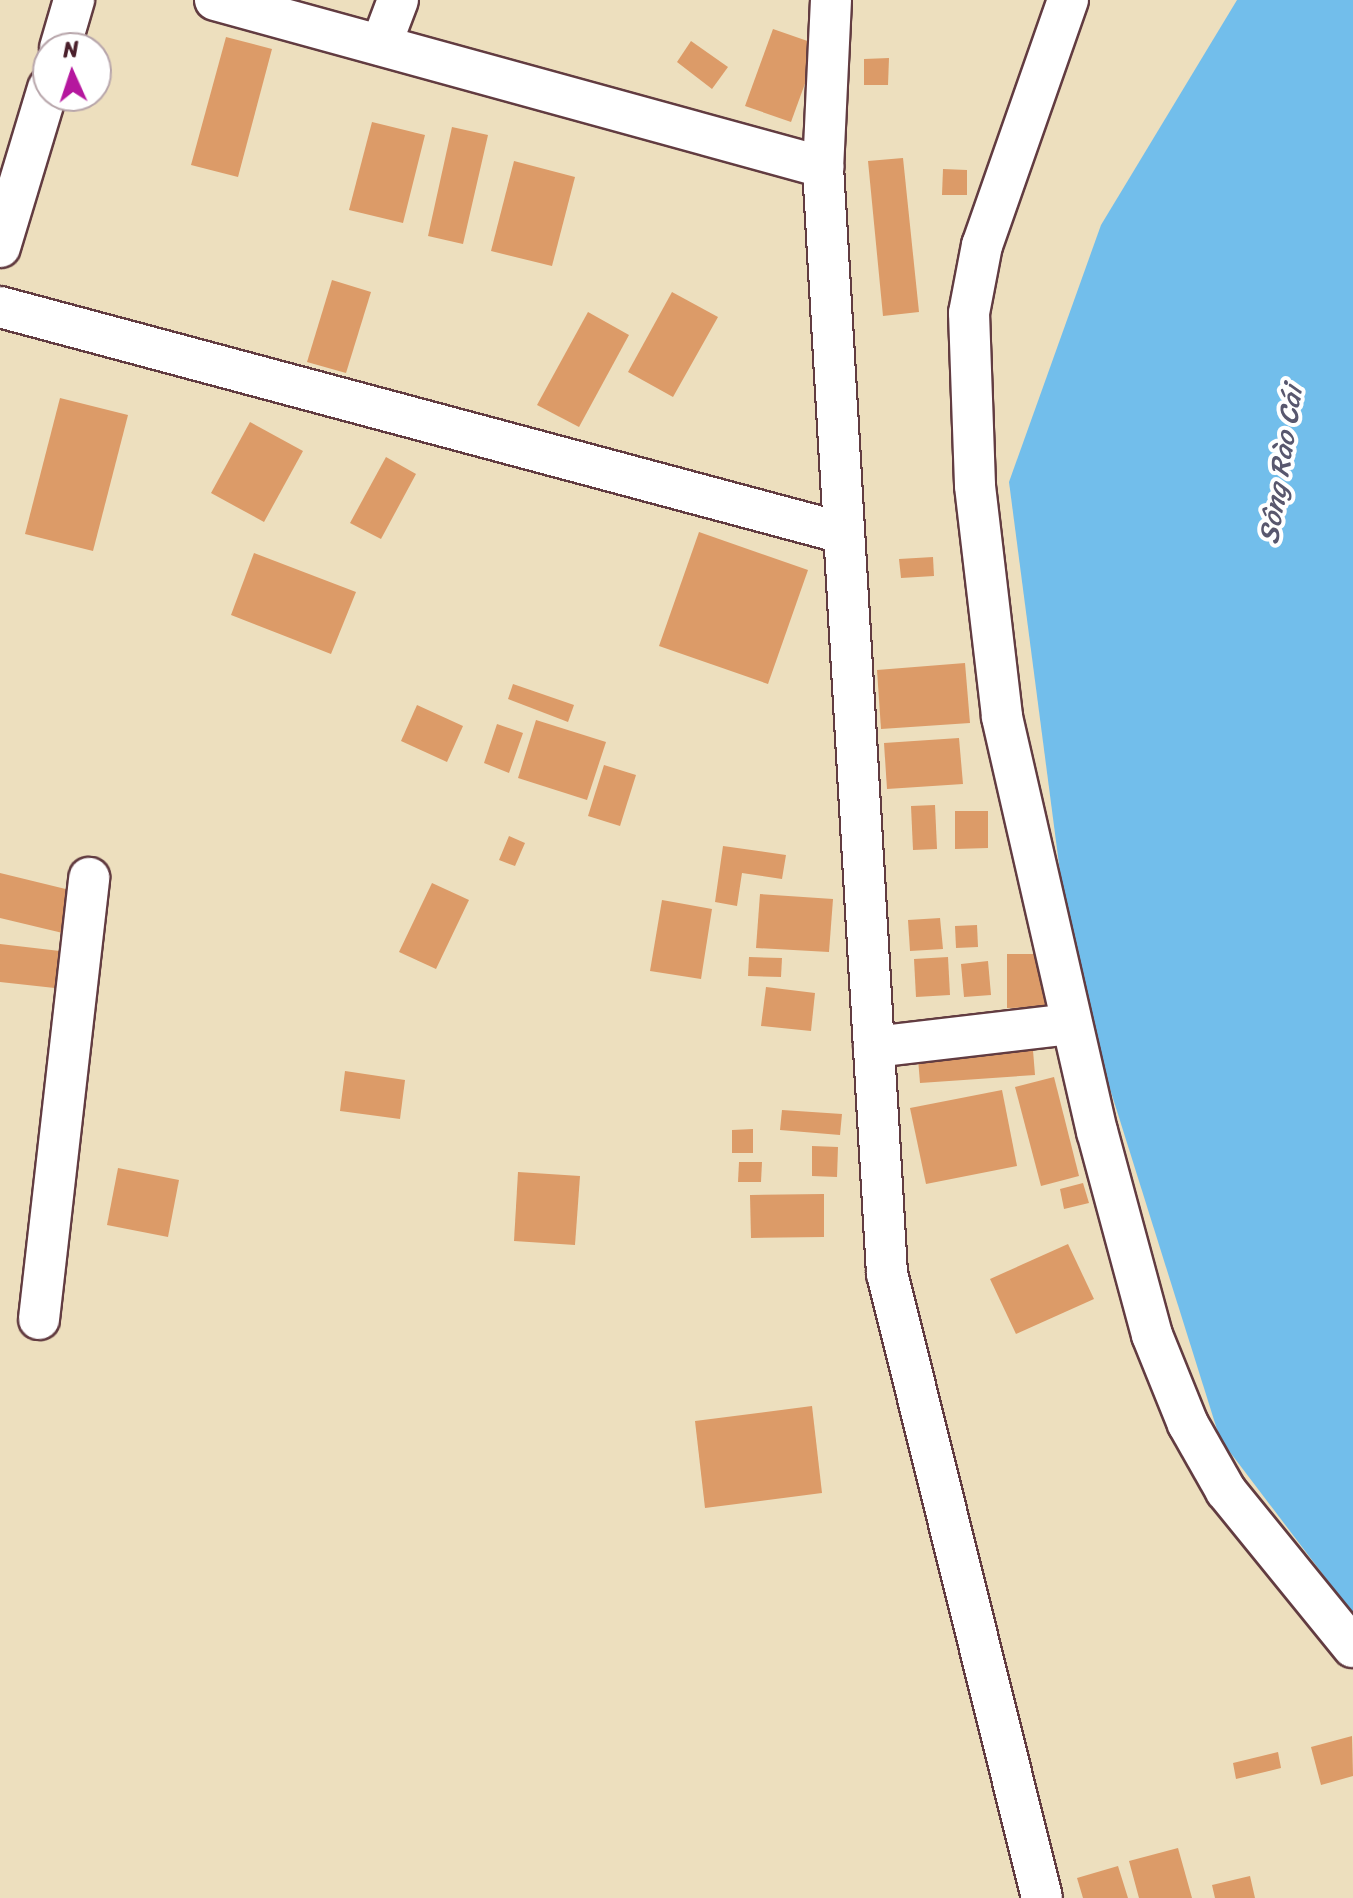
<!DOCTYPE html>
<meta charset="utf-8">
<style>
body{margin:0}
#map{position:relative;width:1353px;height:1898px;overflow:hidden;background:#eddfbe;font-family:Sriracha,sans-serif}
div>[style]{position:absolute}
.water>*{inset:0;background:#72beeb}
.building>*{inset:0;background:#dc9b68}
.roads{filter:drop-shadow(2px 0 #623c41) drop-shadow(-2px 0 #623c41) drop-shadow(0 2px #623c41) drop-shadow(0 -2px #623c41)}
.street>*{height:40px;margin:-20px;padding:0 20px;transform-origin:20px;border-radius:20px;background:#fff}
span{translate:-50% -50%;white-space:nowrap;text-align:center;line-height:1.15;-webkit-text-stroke:8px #fff;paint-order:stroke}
.water-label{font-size:28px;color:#58576e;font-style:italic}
.north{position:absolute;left:32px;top:32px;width:80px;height:80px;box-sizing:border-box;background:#fff;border:2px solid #b7a5aa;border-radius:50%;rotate:357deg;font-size:22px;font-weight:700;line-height:32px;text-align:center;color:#4a1f2b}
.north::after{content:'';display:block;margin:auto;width:28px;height:36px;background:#b5179e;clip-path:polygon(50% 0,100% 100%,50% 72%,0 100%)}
</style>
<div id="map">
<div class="water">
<div style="clip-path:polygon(1237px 0,1353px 0,1353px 1614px,1220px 1439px,1073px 971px,1009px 482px,1101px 225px)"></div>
</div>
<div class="building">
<div style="clip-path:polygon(773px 29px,819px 45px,791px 122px,745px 106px)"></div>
<div style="clip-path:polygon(226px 37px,272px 49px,238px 177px,191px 165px)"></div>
<div style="clip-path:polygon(691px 41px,728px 67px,712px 89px,677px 62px)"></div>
<div style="clip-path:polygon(889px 58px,888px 85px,864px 85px,864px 59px)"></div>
<div style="clip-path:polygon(372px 122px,425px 135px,403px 223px,349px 210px)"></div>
<div style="clip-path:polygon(452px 127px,488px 135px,463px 244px,428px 236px)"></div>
<div style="clip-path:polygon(903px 158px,919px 312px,883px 316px,868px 161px)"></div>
<div style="clip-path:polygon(514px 161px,575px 177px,552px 266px,491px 251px)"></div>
<div style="clip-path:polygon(943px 169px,967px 170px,967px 195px,942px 195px)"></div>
<div style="clip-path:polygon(332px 280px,371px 292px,346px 373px,307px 362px)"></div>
<div style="clip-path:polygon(672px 292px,718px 317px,673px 397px,628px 372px)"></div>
<div style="clip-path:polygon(588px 312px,629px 335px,579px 427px,537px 405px)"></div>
<div style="clip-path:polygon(60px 398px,128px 415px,93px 551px,25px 534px)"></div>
<div style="clip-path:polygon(250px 422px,303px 451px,264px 522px,211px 493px)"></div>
<div style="clip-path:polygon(386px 457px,416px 474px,381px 539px,350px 523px)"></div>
<div style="clip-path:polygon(699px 532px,808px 570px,768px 684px,659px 646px)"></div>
<div style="clip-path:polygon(254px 553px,356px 592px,331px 654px,231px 615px)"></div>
<div style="clip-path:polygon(933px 557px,934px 576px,901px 578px,899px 559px)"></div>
<div style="clip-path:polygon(965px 663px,970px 723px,881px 729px,877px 670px)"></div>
<div style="clip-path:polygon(513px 684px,574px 705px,568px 722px,508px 699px)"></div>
<div style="clip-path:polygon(417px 705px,463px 726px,447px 762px,401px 741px)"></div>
<div style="clip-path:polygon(536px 720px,606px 742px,587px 800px,518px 778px)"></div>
<div style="clip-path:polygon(497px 724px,523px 733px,509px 773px,484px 763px)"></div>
<div style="clip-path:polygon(959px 738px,963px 784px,887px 789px,884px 743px)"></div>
<div style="clip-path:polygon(604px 765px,636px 775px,620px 826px,588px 816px)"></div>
<div style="clip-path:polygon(935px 805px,937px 849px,913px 850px,911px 806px)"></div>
<div style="clip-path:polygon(955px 811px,988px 811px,988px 848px,955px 849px)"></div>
<div style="clip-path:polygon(509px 836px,525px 843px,515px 866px,499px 860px)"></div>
<div style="clip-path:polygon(723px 846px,786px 855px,782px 879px,742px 873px,737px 906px,715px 902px)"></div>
<div style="clip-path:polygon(0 873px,82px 893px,71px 935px,0 918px)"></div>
<div style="clip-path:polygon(432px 883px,469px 900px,436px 969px,399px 952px)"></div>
<div style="clip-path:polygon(760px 894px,833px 899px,829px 952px,756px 948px)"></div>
<div style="clip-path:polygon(662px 900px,712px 909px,701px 979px,650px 971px)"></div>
<div style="clip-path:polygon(940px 918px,943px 949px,910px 951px,908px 920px)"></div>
<div style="clip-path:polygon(977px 925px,978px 947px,956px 948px,955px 926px)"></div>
<div style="clip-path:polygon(0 944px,77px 953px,73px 990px,0 982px)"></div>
<div style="clip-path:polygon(1007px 954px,1045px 954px,1047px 1007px,1007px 1008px)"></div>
<div style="clip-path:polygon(749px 957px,782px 958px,781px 977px,748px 976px)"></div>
<div style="clip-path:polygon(948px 957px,950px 995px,916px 997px,914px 959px)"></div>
<div style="clip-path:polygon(988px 961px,991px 995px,964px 997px,961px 964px)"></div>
<div style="clip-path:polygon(766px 987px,815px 993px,811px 1031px,761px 1026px)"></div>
<div style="clip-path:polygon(1032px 1038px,1035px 1075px,920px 1083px,917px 1046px)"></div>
<div style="clip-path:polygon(345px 1071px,405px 1080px,400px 1119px,340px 1111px)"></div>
<div style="clip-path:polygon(1054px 1077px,1079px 1176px,1041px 1186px,1015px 1087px)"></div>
<div style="clip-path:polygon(1002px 1090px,1017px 1166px,926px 1184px,910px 1108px)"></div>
<div style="clip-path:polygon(782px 1110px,842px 1114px,840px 1135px,780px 1130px)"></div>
<div style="clip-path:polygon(753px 1129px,753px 1153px,732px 1153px,732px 1130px)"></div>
<div style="clip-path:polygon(812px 1146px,838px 1147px,837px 1177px,812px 1176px)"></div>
<div style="clip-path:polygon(739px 1162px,762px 1162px,761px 1182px,738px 1182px)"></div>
<div style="clip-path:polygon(118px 1168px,179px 1180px,168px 1237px,107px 1225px)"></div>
<div style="clip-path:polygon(518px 1172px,580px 1176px,575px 1245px,514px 1241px)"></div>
<div style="clip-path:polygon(1083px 1183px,1089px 1203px,1064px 1209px,1060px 1189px)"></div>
<div style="clip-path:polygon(824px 1194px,824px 1237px,751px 1238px,750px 1195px)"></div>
<div style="clip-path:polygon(1068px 1244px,1094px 1299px,1016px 1334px,990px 1279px)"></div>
<div style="clip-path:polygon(812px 1406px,822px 1493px,705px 1508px,695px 1421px)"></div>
<div style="clip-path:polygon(1352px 1736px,1353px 1776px,1321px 1785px,1311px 1747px)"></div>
<div style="clip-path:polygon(1278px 1752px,1281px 1768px,1236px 1779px,1233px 1763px)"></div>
<div style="clip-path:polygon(1178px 1848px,1192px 1898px,1139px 1898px,1129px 1861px)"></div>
<div style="clip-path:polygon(1118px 1866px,1128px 1898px,1083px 1898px,1077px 1878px)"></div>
<div style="clip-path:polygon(1250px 1876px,1255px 1898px,1215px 1898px,1212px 1885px)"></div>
</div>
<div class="roads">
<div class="street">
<div style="left:215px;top:0;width:631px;rotate:15.36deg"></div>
<div style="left:831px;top:0;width:167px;rotate:92.7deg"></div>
<div style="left:823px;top:167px;width:1108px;rotate:86.69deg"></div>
<div style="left:887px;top:1273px;width:644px;rotate:76.07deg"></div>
<div style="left:1068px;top:0;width:260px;rotate:109.3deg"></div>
<div style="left:982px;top:245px;width:69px;rotate:100.8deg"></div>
<div style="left:969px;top:313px;width:173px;rotate:88deg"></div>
<div style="left:975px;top:486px;width:233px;rotate:83.3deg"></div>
<div style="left:1002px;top:717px;width:425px;rotate:77.1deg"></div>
<div style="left:1097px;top:1131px;width:211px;rotate:74.9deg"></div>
<div style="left:1152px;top:1335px;width:96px;rotate:68deg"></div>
<div style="left:1188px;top:1424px;width:77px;rotate:60.4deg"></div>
<div style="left:1226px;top:1491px;width:201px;rotate:50.9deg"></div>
<div style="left:381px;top:45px;width:48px;rotate:-69.3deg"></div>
<div style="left:60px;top:48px;width:50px;rotate:-73.7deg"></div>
<div style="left:0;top:247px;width:166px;rotate:-73.2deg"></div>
<div style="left:0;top:307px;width:873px;rotate:15.01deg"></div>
<div style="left:874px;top:1047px;width:198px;rotate:-6.7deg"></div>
<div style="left:39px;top:1319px;width:444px;rotate:-83.5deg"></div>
</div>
</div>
<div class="water-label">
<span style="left:1281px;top:465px;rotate:-81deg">Sông Rào Cái</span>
</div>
<div class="north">N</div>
</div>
